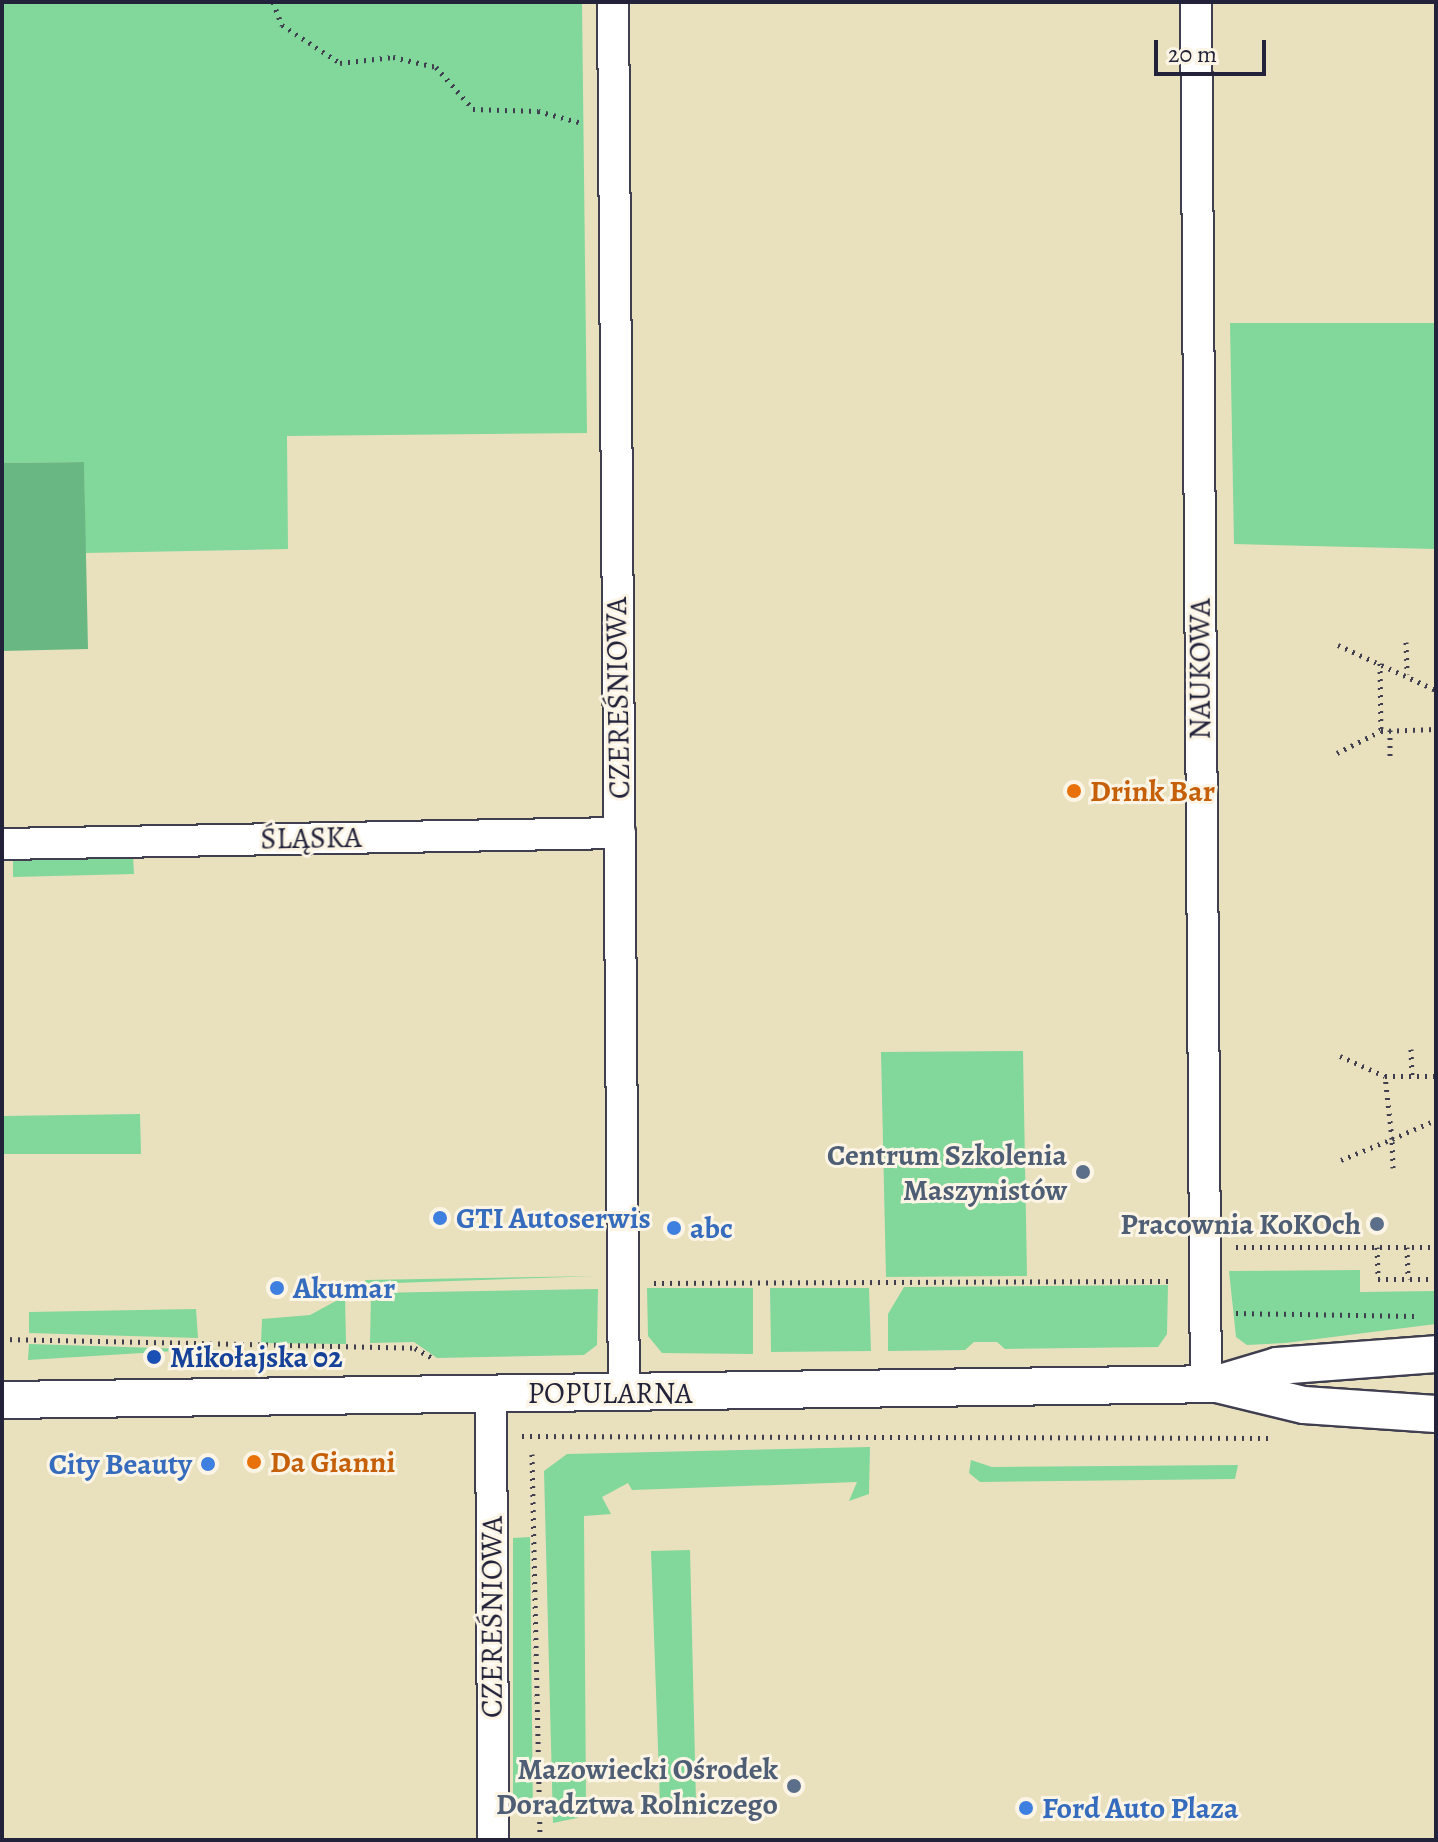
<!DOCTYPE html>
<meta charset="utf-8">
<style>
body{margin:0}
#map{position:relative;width:1438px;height:1842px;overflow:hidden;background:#e9e1be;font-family:Alegreya,serif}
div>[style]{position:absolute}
.green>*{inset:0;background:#82d79b}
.forest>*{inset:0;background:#69b883}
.path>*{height:5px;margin-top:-2.5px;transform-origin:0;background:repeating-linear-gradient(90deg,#403f4f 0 2px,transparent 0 8px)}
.roads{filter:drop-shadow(2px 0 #403f4f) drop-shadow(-2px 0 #403f4f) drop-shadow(0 2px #403f4f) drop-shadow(0 -2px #403f4f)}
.minor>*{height:30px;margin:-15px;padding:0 15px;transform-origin:15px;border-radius:15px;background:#fff}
.tertiary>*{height:36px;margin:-18px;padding:0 18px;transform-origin:18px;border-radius:18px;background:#fff}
.dots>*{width:22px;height:22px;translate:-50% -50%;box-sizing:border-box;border:4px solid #fcf5e5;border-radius:50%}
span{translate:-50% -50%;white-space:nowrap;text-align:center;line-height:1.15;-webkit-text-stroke:6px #fcf5e5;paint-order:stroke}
.street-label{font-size:30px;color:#22223b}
.food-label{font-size:30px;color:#c56008;font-weight:700}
.left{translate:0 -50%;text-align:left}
.service-label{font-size:30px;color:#4e5e75;font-weight:700}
.right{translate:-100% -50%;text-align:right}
.shop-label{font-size:30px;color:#366cbe;font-weight:700}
.transit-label{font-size:30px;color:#164399;font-weight:700}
.frame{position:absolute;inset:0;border:4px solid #22223b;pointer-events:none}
.scale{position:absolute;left:1154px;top:40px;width:112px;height:36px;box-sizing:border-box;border:4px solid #22223b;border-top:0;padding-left:10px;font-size:24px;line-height:28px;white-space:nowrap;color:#22223b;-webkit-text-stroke:6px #fcf5e5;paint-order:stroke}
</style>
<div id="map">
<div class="green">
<div style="clip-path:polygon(2px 2px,582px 2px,587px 433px,287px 436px,288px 549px,85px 553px,84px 462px,2px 463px)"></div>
<div style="clip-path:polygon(1230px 323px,1436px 323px,1436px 549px,1234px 544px)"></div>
<div style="clip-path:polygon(133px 856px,134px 874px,13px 877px,13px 859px)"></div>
<div style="clip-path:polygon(1023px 1051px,1027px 1276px,886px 1277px,881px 1052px)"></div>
<div style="clip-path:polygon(140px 1114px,141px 1154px,2px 1154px,2px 1116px)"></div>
<div style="clip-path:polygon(1360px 1270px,1360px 1292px,1436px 1291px,1436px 1324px,1285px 1343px,1247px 1345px,1236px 1337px,1229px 1271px)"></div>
<div style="clip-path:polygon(598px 1276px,366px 1284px,365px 1280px)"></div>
<div style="clip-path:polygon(1168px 1285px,1167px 1334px,1158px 1347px,1005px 1349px,997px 1342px,974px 1342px,965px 1350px,888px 1351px,888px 1314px,904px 1287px)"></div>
<div style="clip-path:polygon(647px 1288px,753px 1288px,753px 1354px,662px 1353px,648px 1336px)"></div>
<div style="clip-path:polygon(770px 1288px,869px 1288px,871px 1351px,771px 1352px)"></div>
<div style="clip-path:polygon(598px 1289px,597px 1345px,584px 1355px,437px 1358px,414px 1342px,370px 1343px,371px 1293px)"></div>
<div style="clip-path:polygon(345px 1296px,346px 1344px,261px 1343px,262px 1319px,310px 1315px)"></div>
<div style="clip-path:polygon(196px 1309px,198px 1338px,29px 1333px,29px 1312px)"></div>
<div style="clip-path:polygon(29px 1344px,221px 1350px,221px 1356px,175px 1351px,28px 1360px)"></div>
<div style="clip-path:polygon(870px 1447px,869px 1494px,849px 1501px,857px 1482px,632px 1490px,628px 1483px,602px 1497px,611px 1514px,584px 1516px,586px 1806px,577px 1818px,553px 1823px,544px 1471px,567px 1454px)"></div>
<div style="clip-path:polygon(971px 1460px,992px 1467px,1238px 1465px,1235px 1479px,980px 1482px,969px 1473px)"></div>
<div style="clip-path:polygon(530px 1537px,533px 1817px,513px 1797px,513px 1538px)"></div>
<div style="clip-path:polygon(690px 1550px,696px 1803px,678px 1813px,660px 1804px,651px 1551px)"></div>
</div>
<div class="forest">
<div style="clip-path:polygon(84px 462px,88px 649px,2px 651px,2px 463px)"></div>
</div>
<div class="path">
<div style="left:273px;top:2px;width:25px;rotate:69deg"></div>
<div style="left:282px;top:25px;width:69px;rotate:33.2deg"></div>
<div style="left:340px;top:63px;width:53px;rotate:-6.5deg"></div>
<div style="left:393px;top:57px;width:44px;rotate:13.1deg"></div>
<div style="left:436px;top:67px;width:56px;rotate:48.6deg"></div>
<div style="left:473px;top:109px;width:65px;rotate:1.8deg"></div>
<div style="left:538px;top:111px;width:46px;rotate:15.3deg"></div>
<div style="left:1406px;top:642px;width:32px;rotate:88deg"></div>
<div style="left:1338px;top:645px;width:108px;rotate:24.7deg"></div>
<div style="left:1380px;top:663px;width:68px;rotate:89.2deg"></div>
<div style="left:1381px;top:731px;width:55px;rotate:-2.1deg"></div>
<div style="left:1390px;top:730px;width:28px;rotate:90deg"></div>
<div style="left:1337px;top:753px;width:49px;rotate:-26.6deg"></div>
<div style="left:1411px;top:1049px;width:27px;rotate:88deg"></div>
<div style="left:1340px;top:1056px;width:49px;rotate:24deg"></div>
<div style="left:1341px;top:1160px;width:55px;rotate:-22.4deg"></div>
<div style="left:1392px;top:1139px;width:63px;rotate:-96.3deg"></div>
<div style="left:1385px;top:1076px;width:51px"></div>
<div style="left:1393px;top:1168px;width:29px;rotate:-92deg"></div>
<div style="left:1392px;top:1139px;width:48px;rotate:-23.4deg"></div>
<div style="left:1236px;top:1247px;width:200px"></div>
<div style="left:1377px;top:1247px;width:32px;rotate:88deg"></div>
<div style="left:1378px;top:1279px;width:58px"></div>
<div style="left:1407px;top:1247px;width:32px;rotate:88deg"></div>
<div style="left:654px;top:1283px;width:518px;rotate:-0.22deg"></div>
<div style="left:1236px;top:1313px;width:178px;rotate:1deg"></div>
<div style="left:2px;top:1339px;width:413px;rotate:1.2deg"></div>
<div style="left:415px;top:1348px;width:20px;rotate:30deg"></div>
<div style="left:522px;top:1436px;width:750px;rotate:0.15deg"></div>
<div style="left:532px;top:1454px;width:386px;rotate:88.8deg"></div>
</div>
<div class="roads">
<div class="minor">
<div style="left:613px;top:2px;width:1392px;rotate:89.55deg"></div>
<div style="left:1196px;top:2px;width:1382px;rotate:89.59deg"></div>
<div style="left:2px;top:844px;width:618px;rotate:-1.02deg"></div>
<div style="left:491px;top:1393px;width:447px;rotate:89.7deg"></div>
</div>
<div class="tertiary">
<div style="left:1217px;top:1384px;width:89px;rotate:13.6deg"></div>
<div style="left:1304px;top:1405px;width:132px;rotate:3.9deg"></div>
<div style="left:2px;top:1400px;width:1215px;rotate:-0.75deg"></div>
<div style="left:1217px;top:1384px;width:63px;rotate:-16.7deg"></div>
<div style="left:1277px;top:1366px;width:159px;rotate:-4.3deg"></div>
</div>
</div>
<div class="dots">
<div style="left:1074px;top:791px;background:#e8710a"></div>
<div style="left:1083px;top:1172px;background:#5c6f8a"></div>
<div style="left:440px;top:1218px;background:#3f7fe0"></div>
<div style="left:1377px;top:1224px;background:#5c6f8a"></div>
<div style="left:674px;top:1228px;background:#3f7fe0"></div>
<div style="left:277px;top:1288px;background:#3f7fe0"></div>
<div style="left:154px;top:1357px;background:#1a4fb4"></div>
<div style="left:254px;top:1462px;background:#e8710a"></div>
<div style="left:208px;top:1464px;background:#3f7fe0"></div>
<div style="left:794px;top:1786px;background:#5c6f8a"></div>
<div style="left:1026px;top:1808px;background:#3f7fe0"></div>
</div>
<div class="street-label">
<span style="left:1200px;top:669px;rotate:-90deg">NAUKOWA</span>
<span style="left:618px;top:698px;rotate:-91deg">CZEREŚNIOWA</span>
<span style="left:311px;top:838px;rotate:-1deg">ŚLĄSKA</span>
<span style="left:610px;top:1393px">POPULARNA</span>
<span style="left:492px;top:1617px;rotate:-90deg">CZEREŚNIOWA</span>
</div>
<div class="food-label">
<span class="left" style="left:1090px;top:791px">Drink Bar</span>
<span class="left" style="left:270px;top:1462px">Da Gianni</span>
</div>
<div class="service-label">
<span class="right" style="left:1067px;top:1172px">Centrum Szkolenia<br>Maszynistów</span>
<span class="right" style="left:1361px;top:1224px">Pracownia KoKOch</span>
<span class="right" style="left:778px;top:1786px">Mazowiecki Ośrodek<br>Doradztwa Rolniczego</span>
</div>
<div class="shop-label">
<span class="left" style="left:456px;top:1218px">GTI Autoserwis</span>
<span class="left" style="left:690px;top:1228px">abc</span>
<span class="left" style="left:293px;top:1288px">Akumar</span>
<span class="right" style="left:192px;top:1464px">City Beauty</span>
<span class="left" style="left:1042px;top:1808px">Ford Auto Plaza</span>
</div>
<div class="transit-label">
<span class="left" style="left:170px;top:1357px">Mikołajska 02</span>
</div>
<div class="frame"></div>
<div class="scale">20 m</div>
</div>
